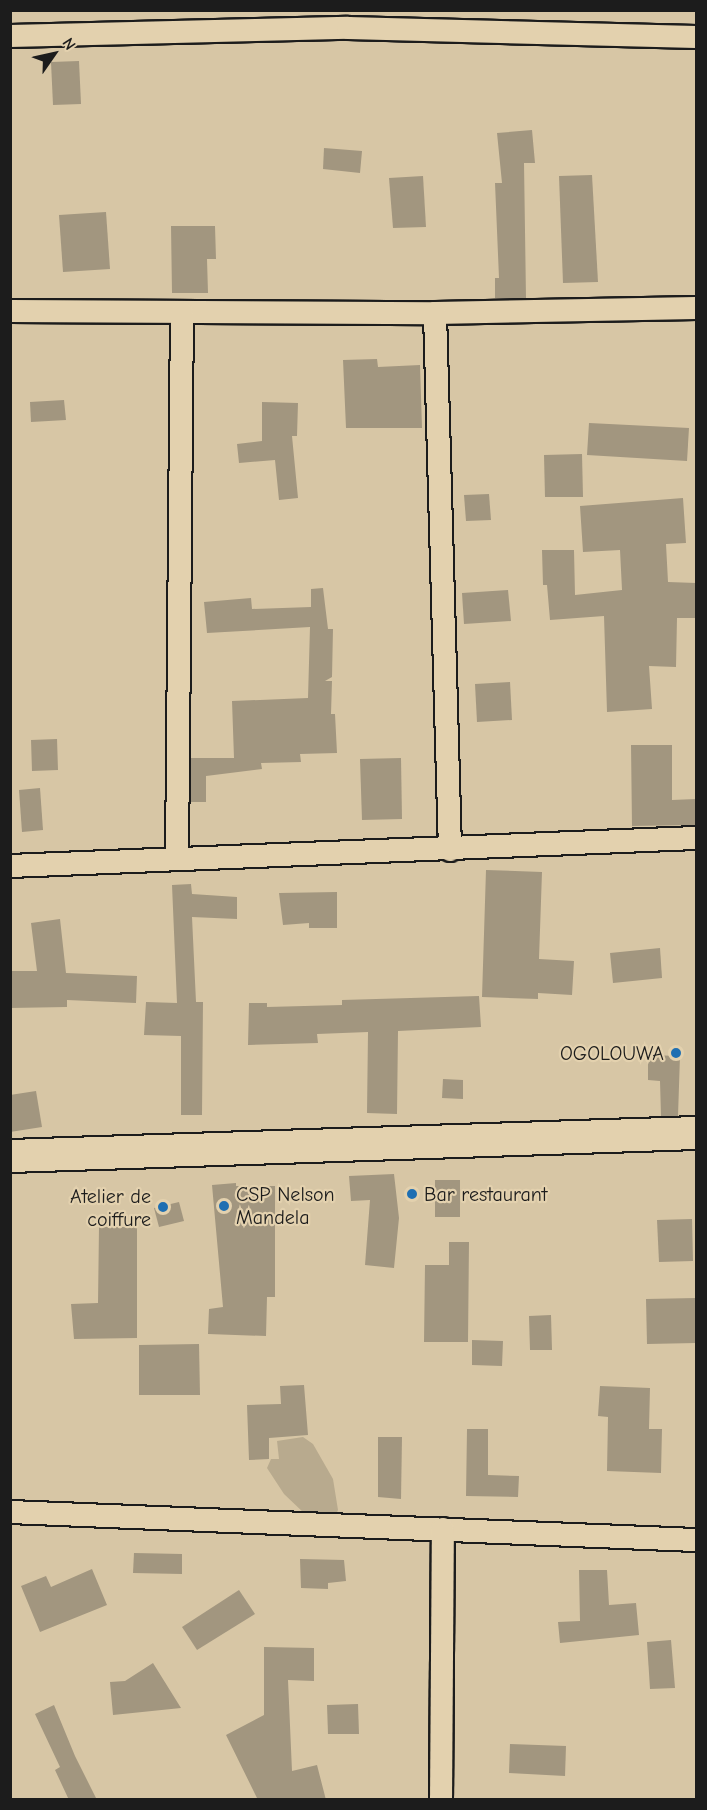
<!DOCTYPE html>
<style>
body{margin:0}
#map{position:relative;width:707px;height:1810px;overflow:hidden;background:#d7c6a5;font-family:"Comic Neue",sans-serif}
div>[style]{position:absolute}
.green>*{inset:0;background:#b8aa8e}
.building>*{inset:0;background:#a2967f}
.roads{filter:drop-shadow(2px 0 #1c1c1c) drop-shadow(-2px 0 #1c1c1c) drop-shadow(0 2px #1c1c1c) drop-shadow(0 -2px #1c1c1c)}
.street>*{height:22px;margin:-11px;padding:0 11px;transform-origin:11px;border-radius:11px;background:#e3d1ae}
.secondary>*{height:32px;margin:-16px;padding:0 16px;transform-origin:16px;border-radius:16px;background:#e3d1ae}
.dots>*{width:16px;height:16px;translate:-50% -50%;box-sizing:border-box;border:3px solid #e3d1ae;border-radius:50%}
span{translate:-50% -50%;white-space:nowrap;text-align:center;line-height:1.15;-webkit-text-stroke:4.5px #e3d1ae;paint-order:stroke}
.poi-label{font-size:20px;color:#1c1c1c}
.right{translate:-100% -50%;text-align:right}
.left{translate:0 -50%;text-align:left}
.frame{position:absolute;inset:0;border:12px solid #1c1c1c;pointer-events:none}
.north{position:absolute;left:24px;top:24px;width:60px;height:60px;-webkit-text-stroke:4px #e3d1ae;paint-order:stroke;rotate:56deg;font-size:16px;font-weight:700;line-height:24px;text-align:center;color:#1c1c1c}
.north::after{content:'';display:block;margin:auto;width:21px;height:27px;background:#1c1c1c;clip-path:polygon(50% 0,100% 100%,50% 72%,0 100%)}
</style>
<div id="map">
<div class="green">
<div style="clip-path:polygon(303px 1437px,313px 1444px,333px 1479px,338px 1510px,334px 1519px,305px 1514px,284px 1494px,267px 1468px,271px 1459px,279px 1459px,277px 1441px)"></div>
</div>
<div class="building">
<div style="clip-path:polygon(79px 61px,81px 104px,53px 105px,51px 62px)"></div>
<div style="clip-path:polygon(532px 130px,535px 163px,524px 163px,526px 298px,495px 298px,495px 278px,499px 278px,495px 183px,502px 183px,497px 133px)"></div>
<div style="clip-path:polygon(324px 148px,362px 151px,360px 173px,323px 169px)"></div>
<div style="clip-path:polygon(592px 175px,598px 282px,563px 283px,559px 176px)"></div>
<div style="clip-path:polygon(423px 176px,426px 227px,393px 228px,389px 178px)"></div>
<div style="clip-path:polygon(106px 212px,110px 269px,63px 272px,59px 215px)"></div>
<div style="clip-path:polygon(171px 226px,215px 226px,216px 259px,207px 259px,208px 293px,172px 293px)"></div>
<div style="clip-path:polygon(377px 359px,378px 367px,420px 365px,422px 428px,346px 428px,343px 360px)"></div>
<div style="clip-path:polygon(64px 400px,66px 420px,31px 422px,30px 402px)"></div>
<div style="clip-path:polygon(262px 402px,298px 403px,297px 436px,292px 436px,298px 498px,279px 500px,275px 460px,239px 463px,237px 444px,262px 441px)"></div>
<div style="clip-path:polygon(589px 423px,689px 428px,687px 461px,587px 455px)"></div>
<div style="clip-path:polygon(582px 454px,583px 497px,545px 497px,544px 455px)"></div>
<div style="clip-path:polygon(489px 494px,491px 520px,466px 521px,464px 495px)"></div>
<div style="clip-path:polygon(683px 498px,686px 543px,666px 544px,668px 582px,696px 583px,696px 618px,677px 618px,676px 667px,649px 666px,652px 709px,607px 712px,604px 616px,550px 620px,547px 585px,543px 585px,542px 550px,574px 550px,575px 595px,622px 590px,620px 550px,583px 552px,580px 506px)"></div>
<div style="clip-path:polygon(323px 588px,328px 629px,333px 629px,332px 677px,325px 681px,332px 681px,331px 714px,335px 714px,337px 753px,300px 754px,301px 762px,261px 763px,262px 769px,206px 776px,206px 802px,191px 802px,191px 758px,234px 758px,232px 701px,308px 698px,310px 627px,207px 633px,204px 602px,251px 598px,252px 609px,311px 607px,311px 589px)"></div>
<div style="clip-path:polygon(508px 590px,511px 621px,464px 624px,462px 593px)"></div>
<div style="clip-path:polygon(510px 682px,512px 720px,477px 722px,475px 684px)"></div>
<div style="clip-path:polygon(57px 739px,58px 770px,32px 771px,31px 740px)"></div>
<div style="clip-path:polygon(631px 745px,672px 745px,672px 800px,696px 799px,696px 825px,632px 826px)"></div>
<div style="clip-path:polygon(401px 758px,402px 819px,362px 820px,360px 759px)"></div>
<div style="clip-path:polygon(40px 788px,43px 830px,22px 832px,19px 790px)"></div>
<div style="clip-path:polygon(486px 870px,542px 872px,539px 959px,574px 961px,572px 995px,538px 993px,538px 999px,482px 997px)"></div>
<div style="clip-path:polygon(191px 884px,192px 894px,237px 897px,237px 919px,192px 917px,196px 1002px,203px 1002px,202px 1115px,181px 1115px,181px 1036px,144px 1035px,146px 1002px,177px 1003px,172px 885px)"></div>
<div style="clip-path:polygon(337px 892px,337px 928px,309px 928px,309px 923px,283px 925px,279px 893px)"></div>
<div style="clip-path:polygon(60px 919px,66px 973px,137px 976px,136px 1003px,67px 1000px,67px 1007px,10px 1008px,10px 971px,37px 971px,31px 923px)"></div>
<div style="clip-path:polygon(660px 948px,662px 978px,613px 983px,610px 953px)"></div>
<div style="clip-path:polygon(479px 996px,481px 1027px,398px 1031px,397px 1114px,367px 1113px,368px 1032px,317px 1034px,318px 1043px,248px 1045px,249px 1003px,267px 1003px,267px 1007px,342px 1005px,342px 1000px)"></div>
<div style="clip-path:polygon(648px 1055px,680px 1056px,678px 1116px,661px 1116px,660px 1081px,648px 1080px)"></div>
<div style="clip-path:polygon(443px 1079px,463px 1080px,463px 1099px,442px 1098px)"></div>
<div style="clip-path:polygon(36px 1091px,42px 1127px,10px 1132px,10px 1095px)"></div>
<div style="clip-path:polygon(394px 1174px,399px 1218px,394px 1268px,365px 1265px,370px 1200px,351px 1201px,349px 1176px)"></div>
<div style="clip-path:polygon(435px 1180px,460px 1180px,460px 1217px,435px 1217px)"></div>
<div style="clip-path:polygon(236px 1183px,236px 1186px,275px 1186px,275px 1297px,267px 1297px,266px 1336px,208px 1334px,209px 1309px,223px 1307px,212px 1185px)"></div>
<div style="clip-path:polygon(179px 1202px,184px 1221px,159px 1227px,154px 1208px)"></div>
<div style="clip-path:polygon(692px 1219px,693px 1261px,659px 1262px,657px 1220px)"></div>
<div style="clip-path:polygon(99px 1227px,137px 1227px,137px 1338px,74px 1339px,71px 1304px,98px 1303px)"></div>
<div style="clip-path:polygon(449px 1242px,469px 1242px,468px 1342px,424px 1342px,425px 1265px,449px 1265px)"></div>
<div style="clip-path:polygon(696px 1298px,696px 1343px,647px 1344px,646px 1299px)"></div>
<div style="clip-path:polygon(551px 1315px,552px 1350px,530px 1350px,529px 1316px)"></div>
<div style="clip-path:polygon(472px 1340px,503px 1341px,502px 1366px,472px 1365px)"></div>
<div style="clip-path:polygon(199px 1344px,200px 1395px,139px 1395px,139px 1345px)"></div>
<div style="clip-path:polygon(304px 1385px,308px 1435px,269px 1438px,269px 1459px,249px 1460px,247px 1405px,281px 1404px,280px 1386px)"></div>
<div style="clip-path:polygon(600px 1386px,650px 1388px,649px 1429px,662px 1429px,661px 1473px,607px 1471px,608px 1417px,598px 1416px)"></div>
<div style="clip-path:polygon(467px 1429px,488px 1429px,488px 1475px,519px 1476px,518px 1497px,466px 1496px)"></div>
<div style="clip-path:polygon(378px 1437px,402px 1437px,401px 1499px,378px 1497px)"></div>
<div style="clip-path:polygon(134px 1553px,182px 1554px,182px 1574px,133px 1573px)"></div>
<div style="clip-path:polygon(300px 1559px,344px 1560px,346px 1581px,328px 1583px,328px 1589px,301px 1588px)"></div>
<div style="clip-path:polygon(92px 1569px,107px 1605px,40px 1632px,21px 1586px,46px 1576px,51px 1587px)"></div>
<div style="clip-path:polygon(579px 1570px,607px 1570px,609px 1605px,636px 1603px,639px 1635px,560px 1643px,558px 1622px,580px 1621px)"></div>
<div style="clip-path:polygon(239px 1590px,255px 1614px,197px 1650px,182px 1627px)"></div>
<div style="clip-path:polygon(671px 1640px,675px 1688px,650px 1689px,647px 1642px)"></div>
<div style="clip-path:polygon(264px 1647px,314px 1648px,314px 1681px,288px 1680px,292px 1771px,317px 1765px,326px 1800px,258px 1800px,226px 1735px,264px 1715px)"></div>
<div style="clip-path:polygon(153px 1663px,181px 1708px,113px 1715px,110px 1682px,125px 1681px)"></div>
<div style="clip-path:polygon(358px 1704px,359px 1734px,328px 1734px,327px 1705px)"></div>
<div style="clip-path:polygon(54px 1705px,75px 1756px,97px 1800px,69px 1800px,55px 1770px,60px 1767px,35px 1714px)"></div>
<div style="clip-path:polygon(510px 1744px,566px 1746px,565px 1776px,509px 1773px)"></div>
</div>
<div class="roads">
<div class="street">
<div style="left:10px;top:36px;width:338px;rotate:-1.4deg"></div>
<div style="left:348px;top:28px;width:348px;rotate:1.5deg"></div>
<div style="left:10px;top:311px;width:425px;rotate:0.3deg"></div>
<div style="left:435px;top:313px;width:261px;rotate:-1.1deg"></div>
<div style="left:435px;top:313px;width:537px;rotate:88.4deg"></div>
<div style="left:177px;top:859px;width:546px;rotate:-89.48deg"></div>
<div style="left:10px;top:866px;width:687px;rotate:-2.34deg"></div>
<div style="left:10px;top:1512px;width:687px;rotate:2.34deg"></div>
<div style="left:441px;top:1800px;width:271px;rotate:-89.6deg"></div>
</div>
<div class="secondary">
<div style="left:10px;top:1156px;width:686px;rotate:-1.92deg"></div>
</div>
</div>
<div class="dots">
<div style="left:676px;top:1053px;background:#1f6fb2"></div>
<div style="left:412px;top:1194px;background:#1f6fb2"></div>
<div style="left:224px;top:1206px;background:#1f6fb2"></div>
<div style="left:163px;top:1207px;background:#1f6fb2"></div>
</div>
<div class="poi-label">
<span class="right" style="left:664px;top:1053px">OGOLOUWA</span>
<span class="left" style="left:236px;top:1206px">CSP Nelson<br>Mandela</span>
<span class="left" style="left:424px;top:1194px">Bar restaurant</span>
<span class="right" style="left:151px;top:1208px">Atelier de<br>coiffure</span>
</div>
<div class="frame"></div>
<div class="north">N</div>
</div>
